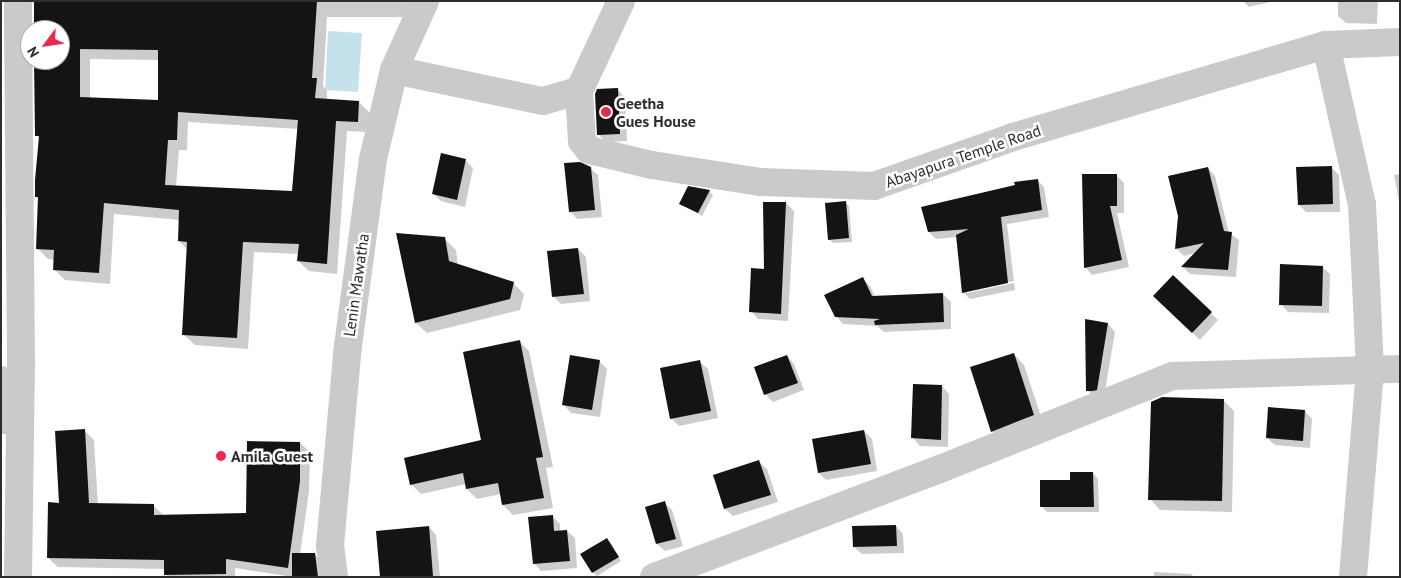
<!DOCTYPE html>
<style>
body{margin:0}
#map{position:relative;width:1401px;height:578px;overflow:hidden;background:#fff;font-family:"PT Sans",sans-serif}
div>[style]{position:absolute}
.water>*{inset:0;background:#c5e2ec}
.shadow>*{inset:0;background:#0003}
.building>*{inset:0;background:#141414}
.street>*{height:28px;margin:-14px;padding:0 14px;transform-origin:14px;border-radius:14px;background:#cacaca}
.dots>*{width:14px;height:14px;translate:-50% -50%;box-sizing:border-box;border:2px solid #fff;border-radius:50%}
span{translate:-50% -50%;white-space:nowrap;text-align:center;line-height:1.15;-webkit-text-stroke:5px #fff;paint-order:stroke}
.poi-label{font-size:16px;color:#2d2d2d;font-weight:700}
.left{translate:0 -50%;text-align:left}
.street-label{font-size:16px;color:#2d2d2d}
.frame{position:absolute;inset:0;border:2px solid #2d2d2d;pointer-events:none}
.north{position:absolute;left:20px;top:20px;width:50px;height:50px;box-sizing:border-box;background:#fff;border:1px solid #ababab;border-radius:50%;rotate:239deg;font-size:14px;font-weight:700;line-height:20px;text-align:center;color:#2d2d2d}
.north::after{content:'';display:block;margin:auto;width:18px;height:22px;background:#ec284d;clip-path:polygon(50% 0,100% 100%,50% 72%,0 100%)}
</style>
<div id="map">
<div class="water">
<div style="clip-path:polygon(328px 31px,362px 33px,358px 92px,325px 90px)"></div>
</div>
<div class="shadow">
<div style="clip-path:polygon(evenodd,35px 1px,419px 1px,416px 17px,327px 17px,323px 86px,327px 91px,327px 100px,359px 102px,370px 113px,368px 132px,347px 131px,337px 274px,309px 271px,298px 261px,299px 254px,254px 252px,248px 349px,195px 345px,184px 335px,188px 250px,179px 241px,180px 220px,114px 214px,110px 284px,65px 280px,54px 269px,55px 260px,48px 259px,37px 248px,39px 199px,36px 197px,40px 139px,36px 135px,35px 60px,60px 60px,60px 30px,35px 30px,35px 1px,90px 59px,159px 60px,160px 101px,90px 98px,90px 59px,35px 1px,188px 122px,299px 129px,294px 192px,176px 187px,179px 150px,187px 150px,188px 122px)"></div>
<div style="clip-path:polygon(1243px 1px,1274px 1px,1249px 7px)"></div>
<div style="clip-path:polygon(1338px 1px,1378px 1px,1377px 24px,1346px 23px,1338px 16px)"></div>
<div style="clip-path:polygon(618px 90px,625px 97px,627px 141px,606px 142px,599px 135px)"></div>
<div style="clip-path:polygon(466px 161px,473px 168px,465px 207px,441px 201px,433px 194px)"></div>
<div style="clip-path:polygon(1331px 167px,1339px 175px,1340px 212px,1306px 212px,1299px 205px)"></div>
<div style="clip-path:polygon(590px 168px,598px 175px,602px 217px,577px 219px,570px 211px)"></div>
<div style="clip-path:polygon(1208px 168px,1215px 176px,1229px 233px,1239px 240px,1236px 277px,1190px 274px,1183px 267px,1196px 253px,1184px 256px,1176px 248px)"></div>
<div style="clip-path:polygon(1400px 174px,1400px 206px,1394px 175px)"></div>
<div style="clip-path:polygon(1116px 175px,1124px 183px,1124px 213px,1117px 213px,1129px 267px,1092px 275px,1085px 267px)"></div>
<div style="clip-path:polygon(1037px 180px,1044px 187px,1049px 217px,1007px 224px,1014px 281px,967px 290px,967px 293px,1014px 283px,1015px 290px,970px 299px,963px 292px,957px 237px,936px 239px,929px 232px)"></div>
<div style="clip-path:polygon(709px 191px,713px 195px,702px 216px,681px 203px)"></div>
<div style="clip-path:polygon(845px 202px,849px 206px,852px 242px,833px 243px,829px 239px)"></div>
<div style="clip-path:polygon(764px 203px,786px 203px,794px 211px,788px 321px,758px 319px,751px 311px,765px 270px)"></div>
<div style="clip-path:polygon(445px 239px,456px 250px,458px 265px,513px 283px,524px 294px,520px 310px,427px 333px,416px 323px)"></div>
<div style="clip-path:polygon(578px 249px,586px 257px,590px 301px,561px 304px,553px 296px)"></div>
<div style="clip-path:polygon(1322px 267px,1330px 274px,1329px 313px,1288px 312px,1281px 304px)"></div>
<div style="clip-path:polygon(1173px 277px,1218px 320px,1200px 340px,1155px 296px)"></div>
<div style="clip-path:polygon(863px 279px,870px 286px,875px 297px,943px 294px,951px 302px,951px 329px,884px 332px,877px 326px,843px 324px,836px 316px)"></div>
<div style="clip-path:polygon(1086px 320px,1108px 324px,1115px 332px,1104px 397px,1095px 398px,1087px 390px)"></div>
<div style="clip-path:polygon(519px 341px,529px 351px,553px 467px,546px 468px,553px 508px,513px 515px,503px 505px,501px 494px,477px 499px,467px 489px,466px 484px,421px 494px,411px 484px,482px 441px)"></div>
<div style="clip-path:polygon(1014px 354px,1024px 365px,1044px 426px,1003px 442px,992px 431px)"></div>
<div style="clip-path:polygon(787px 356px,794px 364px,804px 390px,773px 402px,765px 394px)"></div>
<div style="clip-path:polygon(571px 357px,600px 362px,607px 369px,600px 417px,571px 413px,564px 405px)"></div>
<div style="clip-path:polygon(700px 362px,708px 369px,718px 418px,679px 426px,671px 418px)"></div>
<div style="clip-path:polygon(5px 366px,16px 377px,15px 434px,1px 434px,1px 367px)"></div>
<div style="clip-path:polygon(942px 386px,949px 394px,948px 447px,920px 446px,913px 438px)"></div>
<div style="clip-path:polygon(1223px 400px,1234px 411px,1232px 512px,1160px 510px,1150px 499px)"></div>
<div style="clip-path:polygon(1305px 411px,1312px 419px,1310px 448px,1275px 445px,1267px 438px)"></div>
<div style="clip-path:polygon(84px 430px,94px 440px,98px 505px,154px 506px,164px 516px,248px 514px,300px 443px,310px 452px,309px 491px,300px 555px,315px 554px,318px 558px,320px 577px,293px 577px,235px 568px,235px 577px,167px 577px,165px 569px,58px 567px,48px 558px,61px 504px)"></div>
<div style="clip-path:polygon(864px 431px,872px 439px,877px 471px,826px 480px,819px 473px)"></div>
<div style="clip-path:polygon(759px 462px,767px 469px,778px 502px,733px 516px,725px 509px,715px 476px)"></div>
<div style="clip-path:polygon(1093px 473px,1098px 479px,1099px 512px,1047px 512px,1042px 507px,1072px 481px)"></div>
<div style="clip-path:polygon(664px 502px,672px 510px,683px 546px,665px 551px,657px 544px)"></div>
<div style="clip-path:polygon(552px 516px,560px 524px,560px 531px,567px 531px,575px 538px,577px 568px,541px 571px,534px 563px)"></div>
<div style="clip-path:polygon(896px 526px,903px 534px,904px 553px,862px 554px,854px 547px)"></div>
<div style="clip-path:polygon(429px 527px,436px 535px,440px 577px,381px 577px)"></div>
<div style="clip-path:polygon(607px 539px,621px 561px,597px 576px,593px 572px)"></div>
<div style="clip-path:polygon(1154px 572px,1191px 574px,1194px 577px,1154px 577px)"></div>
</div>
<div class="building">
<div style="clip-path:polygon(evenodd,34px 1px,317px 1px,312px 78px,317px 78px,315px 98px,359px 101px,358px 122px,336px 121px,327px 264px,297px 261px,299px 244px,243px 242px,237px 338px,182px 335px,187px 242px,178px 241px,179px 210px,104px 203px,99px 273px,53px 270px,54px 250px,36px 249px,38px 197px,35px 197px,35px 180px,39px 136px,35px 136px,34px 60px,60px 60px,60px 30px,34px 30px,34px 1px,80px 49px,158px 50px,158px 100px,80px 97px,80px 49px,34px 1px,178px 112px,298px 120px,292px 191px,165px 185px,168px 140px,177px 140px,178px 112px)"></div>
<div style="clip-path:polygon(618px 88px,620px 134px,597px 135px,595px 94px,597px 89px)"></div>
<div style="clip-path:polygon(441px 153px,466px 159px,457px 200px,432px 194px)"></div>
<div style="clip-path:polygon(580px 162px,591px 167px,595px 210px,569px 212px,564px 163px)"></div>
<div style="clip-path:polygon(1332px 166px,1333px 204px,1298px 205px,1296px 167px)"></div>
<div style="clip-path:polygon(1208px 167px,1224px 231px,1232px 232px,1228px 270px,1181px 267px,1204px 243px,1175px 249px,1178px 216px,1168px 176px)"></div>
<div style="clip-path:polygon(1082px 174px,1117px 174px,1117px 206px,1110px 206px,1122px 260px,1084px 268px)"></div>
<div style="clip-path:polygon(1038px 179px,1042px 210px,1001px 217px,1008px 283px,962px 293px,956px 235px,969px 229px,928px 232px,921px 207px,1015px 185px,1014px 182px)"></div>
<div style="clip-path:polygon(688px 186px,710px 190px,698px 213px,679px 204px)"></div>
<div style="clip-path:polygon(846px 201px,849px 238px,828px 240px,825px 203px)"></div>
<div style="clip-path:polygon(763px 202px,786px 202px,781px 314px,749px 312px,751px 268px,764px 269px)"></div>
<div style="clip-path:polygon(396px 233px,445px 237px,449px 261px,514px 282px,510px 299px,415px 323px)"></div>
<div style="clip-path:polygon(578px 248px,584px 294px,552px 297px,547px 251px)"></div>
<div style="clip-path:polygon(1280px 264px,1323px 266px,1322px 306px,1279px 305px)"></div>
<div style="clip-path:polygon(1173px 275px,1212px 312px,1192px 333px,1153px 296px)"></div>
<div style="clip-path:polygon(863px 277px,872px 296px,943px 293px,944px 322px,875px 325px,874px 321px,880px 319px,835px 317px,824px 295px)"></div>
<div style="clip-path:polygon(1085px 319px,1108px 323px,1097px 390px,1093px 391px,1086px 391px)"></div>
<div style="clip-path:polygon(520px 340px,543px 457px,536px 458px,544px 498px,502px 505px,498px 483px,466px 489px,463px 473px,410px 485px,404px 458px,481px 440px,463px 352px)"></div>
<div style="clip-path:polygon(1014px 353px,1034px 415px,991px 432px,970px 367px)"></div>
<div style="clip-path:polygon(570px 355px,600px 360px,592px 410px,562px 405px)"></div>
<div style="clip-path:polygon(787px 355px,798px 383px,764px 395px,754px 367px)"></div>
<div style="clip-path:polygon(700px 360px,711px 411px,670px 419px,660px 368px)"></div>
<div style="clip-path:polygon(913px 384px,942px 385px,941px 440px,911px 438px)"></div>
<div style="clip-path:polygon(1162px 397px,1224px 399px,1222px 501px,1148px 500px,1151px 402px)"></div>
<div style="clip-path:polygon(1268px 407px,1305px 410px,1303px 441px,1266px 438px)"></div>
<div style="clip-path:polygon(85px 429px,89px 503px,154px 504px,154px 515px,246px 513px,247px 441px,300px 442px,300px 481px,288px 568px,226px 559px,226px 574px,164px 575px,164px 560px,47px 558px,48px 502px,59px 503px,55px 431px)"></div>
<div style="clip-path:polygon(864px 430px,871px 464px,818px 473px,812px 439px)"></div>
<div style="clip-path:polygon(759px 460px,771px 495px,724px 509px,713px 475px)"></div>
<div style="clip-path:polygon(1070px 472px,1093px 472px,1094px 507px,1040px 507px,1040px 480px,1070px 480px)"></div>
<div style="clip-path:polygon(665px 501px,676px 539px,656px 544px,645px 507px)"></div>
<div style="clip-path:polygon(553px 515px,554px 531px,567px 530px,570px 561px,533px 564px,528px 517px)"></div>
<div style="clip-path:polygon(896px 525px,897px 546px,853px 547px,852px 526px)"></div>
<div style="clip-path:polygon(429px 526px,433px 576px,380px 577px,376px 531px)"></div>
<div style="clip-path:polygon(607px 538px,619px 557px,592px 573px,580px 554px)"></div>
<div style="clip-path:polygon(292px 553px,315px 553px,318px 577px,292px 577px)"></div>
</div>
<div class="street">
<div style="left:621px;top:1px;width:99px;rotate:115deg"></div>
<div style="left:579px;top:91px;width:50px;rotate:86.6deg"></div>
<div style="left:582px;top:141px;width:11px;rotate:52deg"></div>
<div style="left:589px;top:150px;width:65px;rotate:13.4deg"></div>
<div style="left:652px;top:165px;width:109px;rotate:8.9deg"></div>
<div style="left:760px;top:182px;width:114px;rotate:2deg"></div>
<div style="left:874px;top:186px;width:147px;rotate:-19.4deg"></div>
<div style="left:1013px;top:137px;width:326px;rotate:-16.4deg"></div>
<div style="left:1326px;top:45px;width:74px;rotate:-2.3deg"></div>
<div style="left:1326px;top:45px;width:164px;rotate:77.3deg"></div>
<div style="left:1362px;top:205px;width:79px;rotate:87.1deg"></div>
<div style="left:1366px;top:284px;width:86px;rotate:87.3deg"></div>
<div style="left:1370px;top:370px;width:208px;rotate:94.7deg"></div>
<div style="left:394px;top:70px;width:152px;rotate:11.8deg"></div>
<div style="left:543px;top:101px;width:37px;rotate:-16deg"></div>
<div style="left:18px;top:577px;width:214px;rotate:-89.2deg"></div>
<div style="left:21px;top:363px;width:362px;rotate:-90.5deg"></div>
<div style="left:334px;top:577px;width:31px;rotate:-97deg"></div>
<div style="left:330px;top:546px;width:201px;rotate:-84.9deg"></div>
<div style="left:348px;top:346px;width:189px;rotate:-82.4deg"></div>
<div style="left:373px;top:159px;width:91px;rotate:-76.7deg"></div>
<div style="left:394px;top:70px;width:76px;rotate:-65.8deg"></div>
<div style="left:654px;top:577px;width:306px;rotate:-20.7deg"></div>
<div style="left:940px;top:469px;width:251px;rotate:-21.8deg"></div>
<div style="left:1173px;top:376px;width:227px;rotate:-1.8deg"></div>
</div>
<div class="dots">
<div style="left:606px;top:112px;background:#ec284d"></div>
<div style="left:221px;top:456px;background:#ec284d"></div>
</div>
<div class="poi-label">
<span class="left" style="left:616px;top:112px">Geetha<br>Gues House</span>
<span class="left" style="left:231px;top:456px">Amila Guest</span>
</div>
<div class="street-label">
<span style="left:963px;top:156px;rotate:-19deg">Abayapura Temple Road</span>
<span style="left:356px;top:285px;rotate:-82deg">Lenin Mawatha</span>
</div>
<div class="frame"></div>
<div class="north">N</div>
</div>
